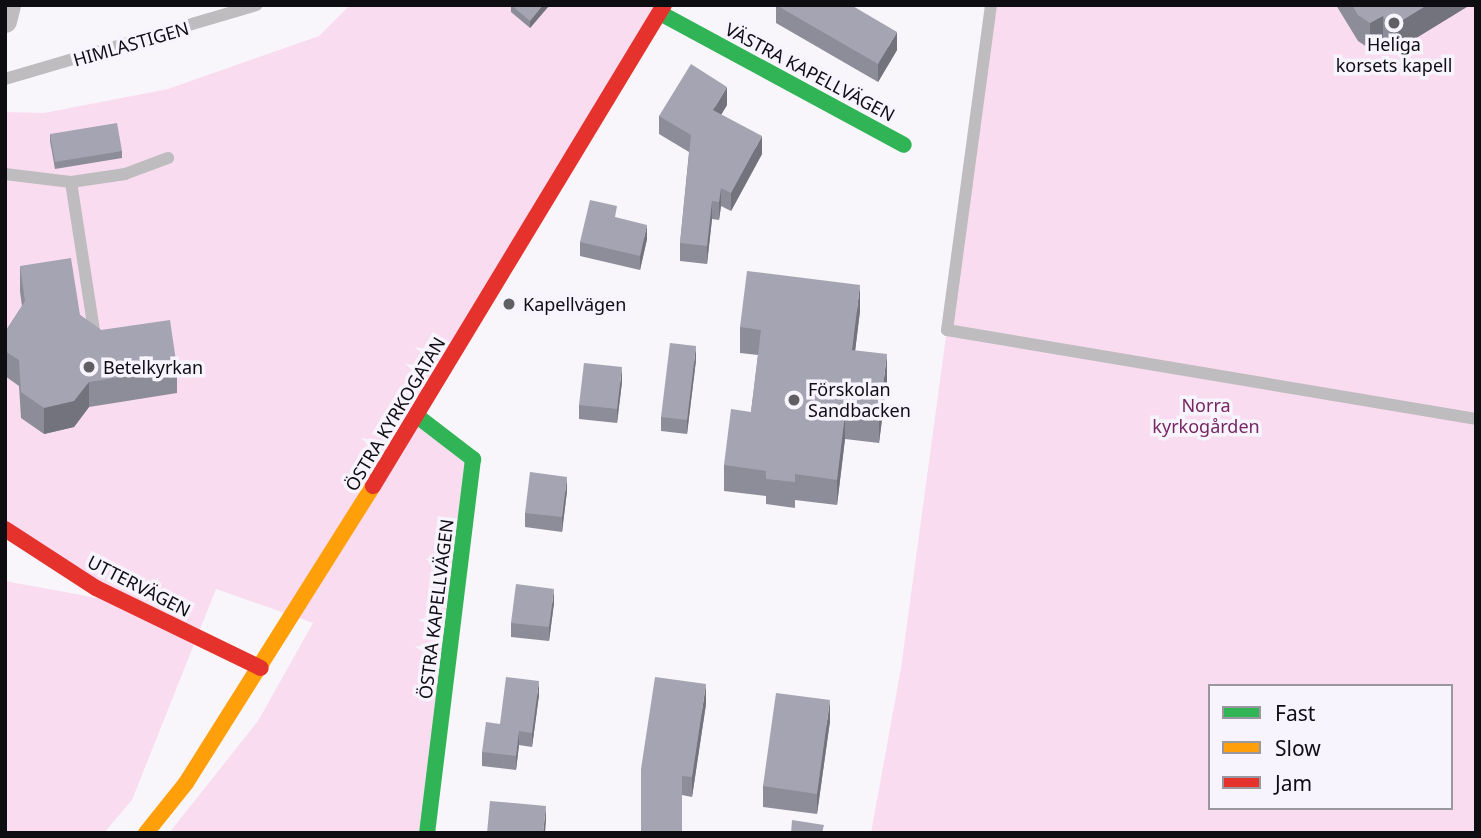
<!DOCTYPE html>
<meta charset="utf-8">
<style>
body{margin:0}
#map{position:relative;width:1481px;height:838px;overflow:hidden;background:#f8f6fb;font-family:"Noto Sans",sans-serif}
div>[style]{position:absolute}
.green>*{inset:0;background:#f9dcf0}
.lane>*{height:12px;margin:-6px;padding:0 6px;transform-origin:6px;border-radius:6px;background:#bebcbf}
.street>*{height:23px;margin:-11.5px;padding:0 11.5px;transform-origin:11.5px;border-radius:11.5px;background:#bebcbf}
.fast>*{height:16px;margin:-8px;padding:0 8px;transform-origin:8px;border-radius:8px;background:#30b455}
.slow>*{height:16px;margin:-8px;padding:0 8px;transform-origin:8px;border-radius:8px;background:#ff9f0a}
.jam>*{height:16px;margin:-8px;padding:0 8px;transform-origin:8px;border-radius:8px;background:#e5322d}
.wall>*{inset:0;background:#8d8d99}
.shaded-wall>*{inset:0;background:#73737d}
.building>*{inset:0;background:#a4a4b2}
.dots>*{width:19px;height:19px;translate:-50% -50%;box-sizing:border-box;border:4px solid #f7f4fd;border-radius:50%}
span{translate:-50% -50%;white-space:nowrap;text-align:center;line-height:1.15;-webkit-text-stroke:7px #f7f4fd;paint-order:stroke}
.street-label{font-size:18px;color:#0e0d12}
.poi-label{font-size:18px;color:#0e0d12}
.left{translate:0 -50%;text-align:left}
.park-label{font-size:18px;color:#772661}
.frame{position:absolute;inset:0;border:7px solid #0e0d12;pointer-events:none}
.legend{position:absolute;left:1208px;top:684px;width:245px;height:126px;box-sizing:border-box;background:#f7f4fd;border:2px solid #9a989f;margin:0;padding:9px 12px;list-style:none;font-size:21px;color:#0e0d12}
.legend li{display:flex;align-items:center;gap:14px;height:35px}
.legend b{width:35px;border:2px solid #9a989f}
</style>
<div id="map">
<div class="green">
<div style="clip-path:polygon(350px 5px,664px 5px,417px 416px,473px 459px,427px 833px,169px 833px,258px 721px,313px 623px,216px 589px,132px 800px,104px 833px,5px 833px,5px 581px,124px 603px,5px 525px,5px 112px,44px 113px,168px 89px,319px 36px)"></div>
<div style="clip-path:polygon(evenodd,991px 5px,1476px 5px,1476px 833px,871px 833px,901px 668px,991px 5px,1210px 686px,1451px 686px,1451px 808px,1210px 808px,1210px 686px)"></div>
</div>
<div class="lane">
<div style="left:991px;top:5px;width:328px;rotate:97.7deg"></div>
<div style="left:947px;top:330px;width:536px;rotate:9.55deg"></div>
<div style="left:5px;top:79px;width:262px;rotate:-16.4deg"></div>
<div style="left:5px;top:174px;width:66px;rotate:6.9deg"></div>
<div style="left:71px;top:182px;width:55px;rotate:-8.4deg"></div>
<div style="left:125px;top:174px;width:46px;rotate:-20.4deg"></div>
<div style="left:71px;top:182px;width:151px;rotate:81.2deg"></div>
</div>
<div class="street">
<div style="left:5px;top:21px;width:16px;rotate:-76deg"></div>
</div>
<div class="fast">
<div style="left:660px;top:13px;width:277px;rotate:28.4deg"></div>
<div style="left:417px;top:416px;width:71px;rotate:37.5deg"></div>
<div style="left:473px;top:459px;width:377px;rotate:97deg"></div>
</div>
<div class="slow">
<div style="left:146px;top:833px;width:64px;rotate:-51.3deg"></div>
<div style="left:186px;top:783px;width:351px;rotate:-57.8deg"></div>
</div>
<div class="jam">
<div style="left:373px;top:486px;width:562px;rotate:-58.83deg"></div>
<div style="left:5px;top:529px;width:108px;rotate:33deg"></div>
<div style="left:96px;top:588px;width:183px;rotate:25.9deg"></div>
</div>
<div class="wall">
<div style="clip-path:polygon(511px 5px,549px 5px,530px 28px,511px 12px)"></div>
<div style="clip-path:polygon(776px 5px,897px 50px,878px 82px,776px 23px)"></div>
<div style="clip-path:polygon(1336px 5px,1470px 5px,1390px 54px,1383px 42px,1370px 49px,1358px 41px)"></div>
<div style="clip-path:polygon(727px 105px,721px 115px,762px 154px,731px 211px,721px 206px,719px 220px,712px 219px,707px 264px,680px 261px,680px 243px,689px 152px,659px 134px,659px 116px)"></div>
<div style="clip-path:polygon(50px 134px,122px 151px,122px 158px,55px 169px,50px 141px)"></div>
<div style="clip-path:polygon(617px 218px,647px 239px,640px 270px,580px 256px,580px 242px)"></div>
<div style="clip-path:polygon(20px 266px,80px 315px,101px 330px,177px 368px,177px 393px,89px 407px,74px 427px,44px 434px,21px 418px,19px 386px,5px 376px,5px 332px,22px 306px,20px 292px)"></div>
<div style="clip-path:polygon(860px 311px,855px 351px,887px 380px,879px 443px,845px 439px,837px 505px,795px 500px,795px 508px,766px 504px,766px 496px,724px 491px,724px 465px,751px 412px,758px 355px,740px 353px,740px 327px)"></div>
<div style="clip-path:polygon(696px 360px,687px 434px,661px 431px,661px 417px)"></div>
<div style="clip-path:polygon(622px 382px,617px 423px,579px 419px,579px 405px)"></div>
<div style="clip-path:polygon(567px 491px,562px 532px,525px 527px,525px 513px)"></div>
<div style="clip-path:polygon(554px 603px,549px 641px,511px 637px,511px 623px)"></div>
<div style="clip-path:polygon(539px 695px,532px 747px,519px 745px,516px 770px,482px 766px,482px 752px,500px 724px)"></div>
<div style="clip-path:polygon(706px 704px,692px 797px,682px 795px,641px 833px)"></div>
<div style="clip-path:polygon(830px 721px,817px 814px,763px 807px,763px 786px)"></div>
</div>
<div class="shaded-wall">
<div style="clip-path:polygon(543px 5px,549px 6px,530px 28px,530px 21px)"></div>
<div style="clip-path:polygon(1427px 5px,1470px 5px,1390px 54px,1390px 28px)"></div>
<div style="clip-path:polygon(1383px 16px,1383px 42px,1370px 49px,1370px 23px)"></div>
<div style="clip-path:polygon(897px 32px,897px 50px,878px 82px,878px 64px)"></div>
<div style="clip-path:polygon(727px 87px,727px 105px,713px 128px,713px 110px)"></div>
<div style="clip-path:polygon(762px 136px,762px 154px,731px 211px,731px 193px)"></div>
<div style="clip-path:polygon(721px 188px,721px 206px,719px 220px,719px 202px)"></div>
<div style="clip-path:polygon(712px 201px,712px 219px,707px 264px,707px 246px)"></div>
<div style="clip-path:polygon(647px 225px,647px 239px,640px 270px,640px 256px)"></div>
<div style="clip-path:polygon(860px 285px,860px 311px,852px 376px,852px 350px)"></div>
<div style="clip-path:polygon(696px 346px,696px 360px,687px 434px,687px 420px)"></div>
<div style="clip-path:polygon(887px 354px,887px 380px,879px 443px,879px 418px)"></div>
<div style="clip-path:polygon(622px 367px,622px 382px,617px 423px,617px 409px)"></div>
<div style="clip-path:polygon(89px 382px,89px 407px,74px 427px,44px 434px,44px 408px)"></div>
<div style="clip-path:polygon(845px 414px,845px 439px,837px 505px,837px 480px)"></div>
<div style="clip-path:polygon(567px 477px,567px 491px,562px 532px,562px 517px)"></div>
<div style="clip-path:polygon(554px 589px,554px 603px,549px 641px,549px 627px)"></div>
<div style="clip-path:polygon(539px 681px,539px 695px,532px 747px,532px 733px)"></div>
<div style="clip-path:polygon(706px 684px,706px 704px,692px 797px,692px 777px)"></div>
<div style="clip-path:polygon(830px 700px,830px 721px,817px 814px,817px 794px)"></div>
<div style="clip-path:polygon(519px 731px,519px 745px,516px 770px,516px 756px)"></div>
<div style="clip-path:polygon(546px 806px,546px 821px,545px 833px,543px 833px)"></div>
</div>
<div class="building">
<div style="clip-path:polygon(511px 5px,543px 5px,530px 21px)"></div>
<div style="clip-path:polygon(776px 5px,851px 5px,897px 32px,878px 64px)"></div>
<div style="clip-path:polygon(1352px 5px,1427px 5px,1390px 28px,1383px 16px,1370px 23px,1358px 15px)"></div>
<div style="clip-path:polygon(691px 64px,727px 87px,713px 110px,762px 136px,731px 193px,721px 188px,719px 202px,712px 201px,707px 246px,680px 243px,691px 135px,659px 116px)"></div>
<div style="clip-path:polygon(117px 123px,122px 151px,55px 162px,50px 134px)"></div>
<div style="clip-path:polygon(590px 200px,617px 206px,615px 217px,647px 225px,640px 256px,580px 242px)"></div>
<div style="clip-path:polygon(71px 258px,80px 315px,101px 330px,170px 320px,177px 368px,89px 382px,74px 401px,44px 408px,21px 392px,19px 360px,5px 351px,5px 332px,25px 301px,20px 266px)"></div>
<div style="clip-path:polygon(747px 271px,860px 285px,852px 350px,887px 354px,879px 418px,845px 414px,837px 480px,795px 474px,795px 482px,766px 479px,766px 471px,724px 465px,731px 409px,751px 412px,761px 330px,740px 327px)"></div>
<div style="clip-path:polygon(670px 343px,696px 346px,687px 420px,661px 417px)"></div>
<div style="clip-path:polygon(584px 363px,622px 367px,617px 409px,579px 405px)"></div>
<div style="clip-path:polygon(530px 472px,567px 477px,562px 517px,525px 513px)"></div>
<div style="clip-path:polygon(516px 584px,554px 589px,549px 627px,511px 623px)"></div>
<div style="clip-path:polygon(506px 677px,539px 681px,532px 733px,519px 731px,516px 756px,482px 752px,486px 722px,500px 724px)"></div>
<div style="clip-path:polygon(655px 677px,706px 684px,692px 777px,682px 776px,682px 833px,641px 833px,641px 769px)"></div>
<div style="clip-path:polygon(776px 693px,830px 700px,817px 794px,763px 786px)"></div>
<div style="clip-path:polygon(490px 801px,546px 806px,543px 833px,487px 833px)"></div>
<div style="clip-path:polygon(792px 820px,824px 825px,822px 833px,791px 833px)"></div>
</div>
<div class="dots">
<div style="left:1394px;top:23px;background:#605f64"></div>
<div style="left:509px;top:304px;background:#605f64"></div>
<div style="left:89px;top:367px;background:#605f64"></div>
<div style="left:794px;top:400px;background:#605f64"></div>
</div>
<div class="street-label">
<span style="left:131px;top:44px;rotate:-16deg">HIMLASTIGEN</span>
<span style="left:810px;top:72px;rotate:28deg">VÄSTRA KAPELLVÄGEN</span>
<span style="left:395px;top:414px;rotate:-59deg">ÖSTRA KYRKOGATAN</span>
<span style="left:139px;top:586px;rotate:27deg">UTTERVÄGEN</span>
<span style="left:436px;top:609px;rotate:-83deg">ÖSTRA KAPELLVÄGEN</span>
</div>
<div class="poi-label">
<span style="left:1394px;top:55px">Heliga<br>korsets kapell</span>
<span class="left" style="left:523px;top:304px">Kapellvägen</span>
<span class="left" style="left:103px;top:367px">Betelkyrkan</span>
<span class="left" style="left:808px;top:400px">Förskolan<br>Sandbacken</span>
</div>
<div class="park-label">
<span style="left:1206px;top:416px">Norra<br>kyrkogården</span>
</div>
<div class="frame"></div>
<ul class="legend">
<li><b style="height:9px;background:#30b455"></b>Fast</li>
<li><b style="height:9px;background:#ff9f0a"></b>Slow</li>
<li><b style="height:9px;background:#e5322d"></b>Jam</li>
</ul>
</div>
